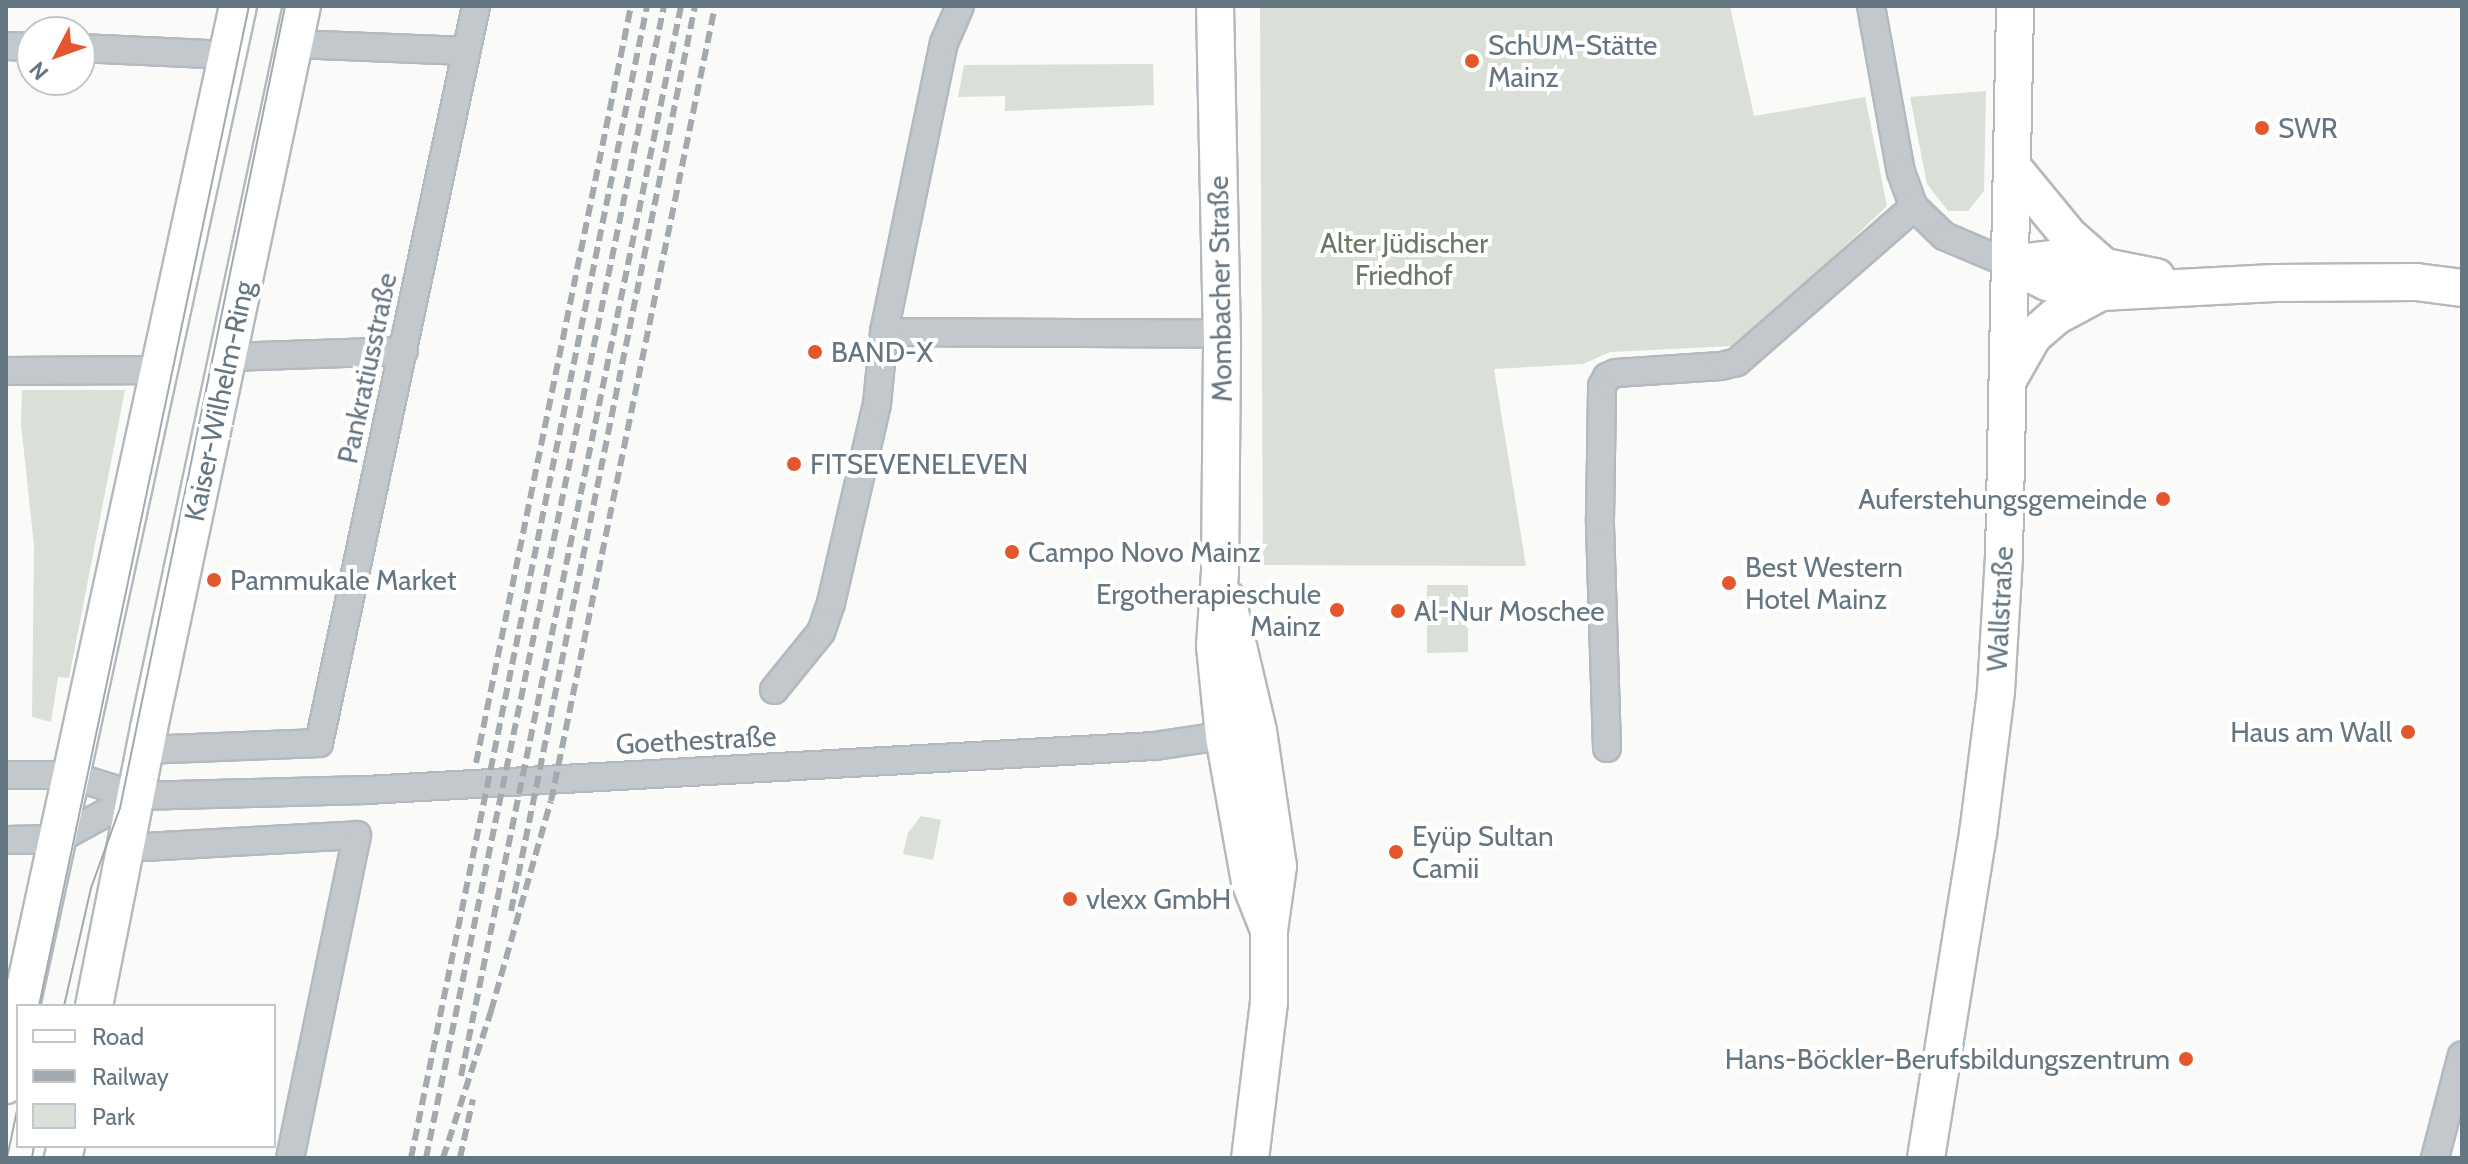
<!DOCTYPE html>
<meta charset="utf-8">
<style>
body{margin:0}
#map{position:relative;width:2468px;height:1164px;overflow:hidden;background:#fafaf8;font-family:Cabin,sans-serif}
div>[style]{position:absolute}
.green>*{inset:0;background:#dadfd7}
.roads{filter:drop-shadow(2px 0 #b3babf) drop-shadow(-2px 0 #b3babf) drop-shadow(0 2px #b3babf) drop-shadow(0 -2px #b3babf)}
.street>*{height:26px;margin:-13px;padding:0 13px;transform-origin:13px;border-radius:13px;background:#c3c8cc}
.secondary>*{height:36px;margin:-18px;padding:0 18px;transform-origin:18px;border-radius:18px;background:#fff}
.tram>*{height:2px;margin:-1px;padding:0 1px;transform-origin:1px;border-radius:1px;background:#a2aab0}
.rail>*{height:6px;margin-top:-3px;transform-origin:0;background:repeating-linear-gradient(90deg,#a2aab0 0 12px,transparent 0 18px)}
.dots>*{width:22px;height:22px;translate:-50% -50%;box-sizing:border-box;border:4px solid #fff;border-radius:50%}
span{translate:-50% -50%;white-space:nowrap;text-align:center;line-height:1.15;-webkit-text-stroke:8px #fff;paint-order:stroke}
.poi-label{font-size:28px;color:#657683}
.left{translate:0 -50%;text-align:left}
.right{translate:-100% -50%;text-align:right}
.park-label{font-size:28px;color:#687a64}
.street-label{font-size:28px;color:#657683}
.frame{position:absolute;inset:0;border:8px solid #657683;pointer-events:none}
.legend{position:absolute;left:16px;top:1004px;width:260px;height:144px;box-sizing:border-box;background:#fff;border:2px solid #c1c8cd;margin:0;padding:10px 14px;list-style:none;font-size:24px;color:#657683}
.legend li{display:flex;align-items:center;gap:16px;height:40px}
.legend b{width:40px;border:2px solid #c1c8cd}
.north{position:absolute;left:16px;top:16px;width:80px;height:80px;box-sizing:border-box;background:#fff;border:2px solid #c1c8cd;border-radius:50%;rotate:229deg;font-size:22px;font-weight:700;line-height:32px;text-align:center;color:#657683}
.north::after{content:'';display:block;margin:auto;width:28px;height:36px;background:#e4572e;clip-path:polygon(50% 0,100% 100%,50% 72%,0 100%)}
</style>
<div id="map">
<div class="green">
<div style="clip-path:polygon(1260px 6px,1730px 6px,1754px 116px,1865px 97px,1887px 206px,1750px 336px,1732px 346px,1610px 352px,1583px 364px,1494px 369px,1526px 566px,1263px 565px)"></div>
<div style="clip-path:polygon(1153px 64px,1154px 105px,1005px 111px,1005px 96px,958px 97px,964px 65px)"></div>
<div style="clip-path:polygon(1986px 91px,1984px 191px,1968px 211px,1948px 211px,1927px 184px,1910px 97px)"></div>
<div style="clip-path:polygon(22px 390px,125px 390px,69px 678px,58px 677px,51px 722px,32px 717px,34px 546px,21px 424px)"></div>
<div style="clip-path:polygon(1427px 585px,1468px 585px,1468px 652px,1427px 653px)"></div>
<div style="clip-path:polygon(921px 816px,941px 820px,933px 860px,903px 854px,908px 833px)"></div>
</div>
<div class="roads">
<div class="street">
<div style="left:1871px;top:6px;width:169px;rotate:79.8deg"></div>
<div style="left:1901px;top:172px;width:37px;rotate:70deg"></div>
<div style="left:1914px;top:207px;width:42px;rotate:44deg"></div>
<div style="left:1944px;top:236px;width:72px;rotate:23deg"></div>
<div style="left:294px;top:44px;width:172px;rotate:2.3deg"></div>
<div style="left:6px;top:46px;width:26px;rotate:2deg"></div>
<div style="left:80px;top:48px;width:149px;rotate:2.7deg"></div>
<div style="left:884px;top:332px;width:338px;rotate:0.3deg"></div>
<div style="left:229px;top:357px;width:175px;rotate:-2deg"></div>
<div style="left:6px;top:371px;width:152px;rotate:-0.4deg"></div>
<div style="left:774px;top:690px;width:75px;rotate:-51deg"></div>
<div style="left:821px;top:632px;width:31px;rotate:-71deg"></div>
<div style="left:831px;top:603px;width:204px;rotate:-77deg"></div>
<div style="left:877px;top:404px;width:72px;rotate:-84.4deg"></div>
<div style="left:884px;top:332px;width:295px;rotate:-78.3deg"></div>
<div style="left:944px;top:43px;width:40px;rotate:-66.6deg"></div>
<div style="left:1607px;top:748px;width:229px;rotate:-91.8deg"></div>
<div style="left:1600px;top:519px;width:133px;rotate:-89.1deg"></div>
<div style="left:1602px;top:386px;width:10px;rotate:-61deg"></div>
<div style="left:1607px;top:377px;width:10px;rotate:-24deg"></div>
<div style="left:1616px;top:373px;width:105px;rotate:-3.8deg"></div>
<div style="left:1721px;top:366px;width:16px;rotate:-14deg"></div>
<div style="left:1737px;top:362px;width:235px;rotate:-41.2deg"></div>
<div style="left:144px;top:750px;width:175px;rotate:-2.3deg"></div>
<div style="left:319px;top:743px;width:754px;rotate:-77.97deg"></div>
<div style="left:6px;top:775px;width:63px"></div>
<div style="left:69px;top:775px;width:71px;rotate:17.2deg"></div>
<div style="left:137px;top:796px;width:230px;rotate:-1.5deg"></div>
<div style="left:367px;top:790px;width:789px;rotate:-3.2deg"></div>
<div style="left:1155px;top:746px;width:87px;rotate:-8.6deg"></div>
<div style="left:6px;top:840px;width:52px;rotate:-1.1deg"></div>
<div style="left:58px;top:839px;width:90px;rotate:-28.6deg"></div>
<div style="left:126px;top:848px;width:231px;rotate:-3.2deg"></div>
<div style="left:357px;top:835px;width:330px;rotate:101.7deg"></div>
<div style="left:2435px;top:1158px;width:106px;rotate:-75.3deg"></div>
</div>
<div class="secondary">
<div style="left:1215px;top:6px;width:340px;rotate:88.8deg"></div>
<div style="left:1222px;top:346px;width:225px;rotate:90.5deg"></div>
<div style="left:1220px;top:571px;width:75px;rotate:93.8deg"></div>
<div style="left:1215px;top:646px;width:90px;rotate:84.3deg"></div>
<div style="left:1224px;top:736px;width:148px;rotate:79.9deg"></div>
<div style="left:1250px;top:882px;width:52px;rotate:68.4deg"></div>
<div style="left:2013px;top:168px;width:88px;rotate:50.5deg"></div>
<div style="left:2069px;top:236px;width:44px;rotate:41.3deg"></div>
<div style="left:2010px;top:264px;width:41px;rotate:25.9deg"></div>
<div style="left:2047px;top:282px;width:55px;rotate:10.5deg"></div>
<div style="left:2101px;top:292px;width:173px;rotate:-3deg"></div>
<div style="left:2274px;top:283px;width:142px;rotate:-0.4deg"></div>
<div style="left:2416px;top:282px;width:46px;rotate:7.4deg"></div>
<div style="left:2010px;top:264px;width:49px;rotate:-7deg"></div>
<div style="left:2059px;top:258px;width:99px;rotate:11.1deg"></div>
<div style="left:2009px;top:378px;width:48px;rotate:-60.3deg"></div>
<div style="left:2033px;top:336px;width:30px;rotate:-41deg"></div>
<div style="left:2056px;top:316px;width:51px;rotate:-28.1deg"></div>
<div style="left:1227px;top:599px;width:136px;rotate:76.8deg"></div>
<div style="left:1258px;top:731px;width:136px;rotate:81.6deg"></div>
<div style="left:1278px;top:866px;width:65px;rotate:98deg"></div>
<div style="left:1269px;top:930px;width:72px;rotate:90deg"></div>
<div style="left:1269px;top:1002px;width:157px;rotate:96.9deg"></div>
<div style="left:21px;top:1006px;width:1023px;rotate:-77.76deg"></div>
<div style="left:94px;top:1006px;width:283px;rotate:-78.8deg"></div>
<div style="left:149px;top:728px;width:738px;rotate:-78.04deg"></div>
<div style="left:6px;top:1085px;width:62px;rotate:-78.9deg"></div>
<div style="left:63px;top:1158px;width:12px;rotate:-76deg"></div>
<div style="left:1926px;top:1158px;width:328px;rotate:-80.9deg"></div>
<div style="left:1978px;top:834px;width:144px;rotate:-82.8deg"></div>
<div style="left:1996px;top:691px;width:135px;rotate:-86.6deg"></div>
<div style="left:2004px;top:556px;width:550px;rotate:-88.85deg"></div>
</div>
</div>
<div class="tram">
<div style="left:39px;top:1006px;width:1022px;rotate:-78.14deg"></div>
<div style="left:64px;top:1006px;width:121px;rotate:-77.1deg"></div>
<div style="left:91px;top:888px;width:85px;rotate:-70.1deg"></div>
<div style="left:120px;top:808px;width:819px;rotate:-78.37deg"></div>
<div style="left:7px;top:1158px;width:53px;rotate:-78.1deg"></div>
<div style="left:32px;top:1158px;width:12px;rotate:-81deg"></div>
</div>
<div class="rail">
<div style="left:476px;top:763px;width:773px;rotate:-78.43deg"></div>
<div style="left:511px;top:911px;width:924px;rotate:-78.51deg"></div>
<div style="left:461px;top:1076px;width:1092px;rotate:-78.38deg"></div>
<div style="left:411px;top:1158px;width:1176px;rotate:-78.42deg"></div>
<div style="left:426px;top:1158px;width:1176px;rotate:-78.33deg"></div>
<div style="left:443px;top:1158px;width:155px;rotate:-71.9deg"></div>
<div style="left:491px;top:1011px;width:218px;rotate:-74.1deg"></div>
<div style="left:551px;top:801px;width:812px;rotate:-78.34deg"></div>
<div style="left:460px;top:1158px;width:60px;rotate:-77.6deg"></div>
</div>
<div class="dots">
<div style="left:1472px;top:61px;background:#e4572e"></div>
<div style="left:2262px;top:128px;background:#e4572e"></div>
<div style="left:815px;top:352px;background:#e4572e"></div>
<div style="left:794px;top:464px;background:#e4572e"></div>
<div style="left:2163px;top:499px;background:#e4572e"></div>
<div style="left:1012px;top:552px;background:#e4572e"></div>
<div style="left:214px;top:580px;background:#e4572e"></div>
<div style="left:1729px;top:583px;background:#e4572e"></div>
<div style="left:1337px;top:610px;background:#e4572e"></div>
<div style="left:1398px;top:611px;background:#e4572e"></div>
<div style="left:2408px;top:732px;background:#e4572e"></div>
<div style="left:1396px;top:852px;background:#e4572e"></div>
<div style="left:1070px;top:899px;background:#e4572e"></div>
<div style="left:2186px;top:1059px;background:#e4572e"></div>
</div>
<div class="poi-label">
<span class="left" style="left:1488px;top:61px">SchUM-Stätte<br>Mainz</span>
<span class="left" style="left:2278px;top:128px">SWR</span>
<span class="left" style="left:831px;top:352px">BAND-X</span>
<span class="left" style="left:810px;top:464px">FITSEVENELEVEN</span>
<span class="right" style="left:2147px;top:499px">Auferstehungsgemeinde</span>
<span class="left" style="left:1028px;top:552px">Campo Novo Mainz</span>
<span class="left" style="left:1745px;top:583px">Best Western<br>Hotel Mainz</span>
<span class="left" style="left:230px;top:580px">Pammukale Market</span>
<span class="right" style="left:1321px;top:610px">Ergotherapieschule<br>Mainz</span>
<span class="left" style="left:1414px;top:611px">Al-Nur Moschee</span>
<span class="right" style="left:2392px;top:732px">Haus am Wall</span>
<span class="left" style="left:1412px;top:852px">Eyüp Sultan<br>Camii</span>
<span class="left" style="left:1086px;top:899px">vlexx GmbH</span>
<span class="right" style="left:2170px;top:1059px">Hans-Böckler-Berufsbildungszentrum</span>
</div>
<div class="park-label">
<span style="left:1404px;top:259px">Alter Jüdischer<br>Friedhof</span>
</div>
<div class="street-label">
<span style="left:1220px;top:289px;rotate:-91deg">Mombacher Straße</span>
<span style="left:367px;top:368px;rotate:-78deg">Pankratiusstraße</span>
<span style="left:219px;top:401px;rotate:-78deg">Kaiser-Wilhelm-Ring</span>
<span style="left:2000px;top:609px;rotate:-87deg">Wallstraße</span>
<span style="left:696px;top:740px;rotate:-3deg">Goethestraße</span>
</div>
<div class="frame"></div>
<ul class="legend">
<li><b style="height:10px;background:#fff"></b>Road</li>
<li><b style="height:10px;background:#a2aab0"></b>Railway</li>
<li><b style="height:22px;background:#dadfd7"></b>Park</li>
</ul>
<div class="north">N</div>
</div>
